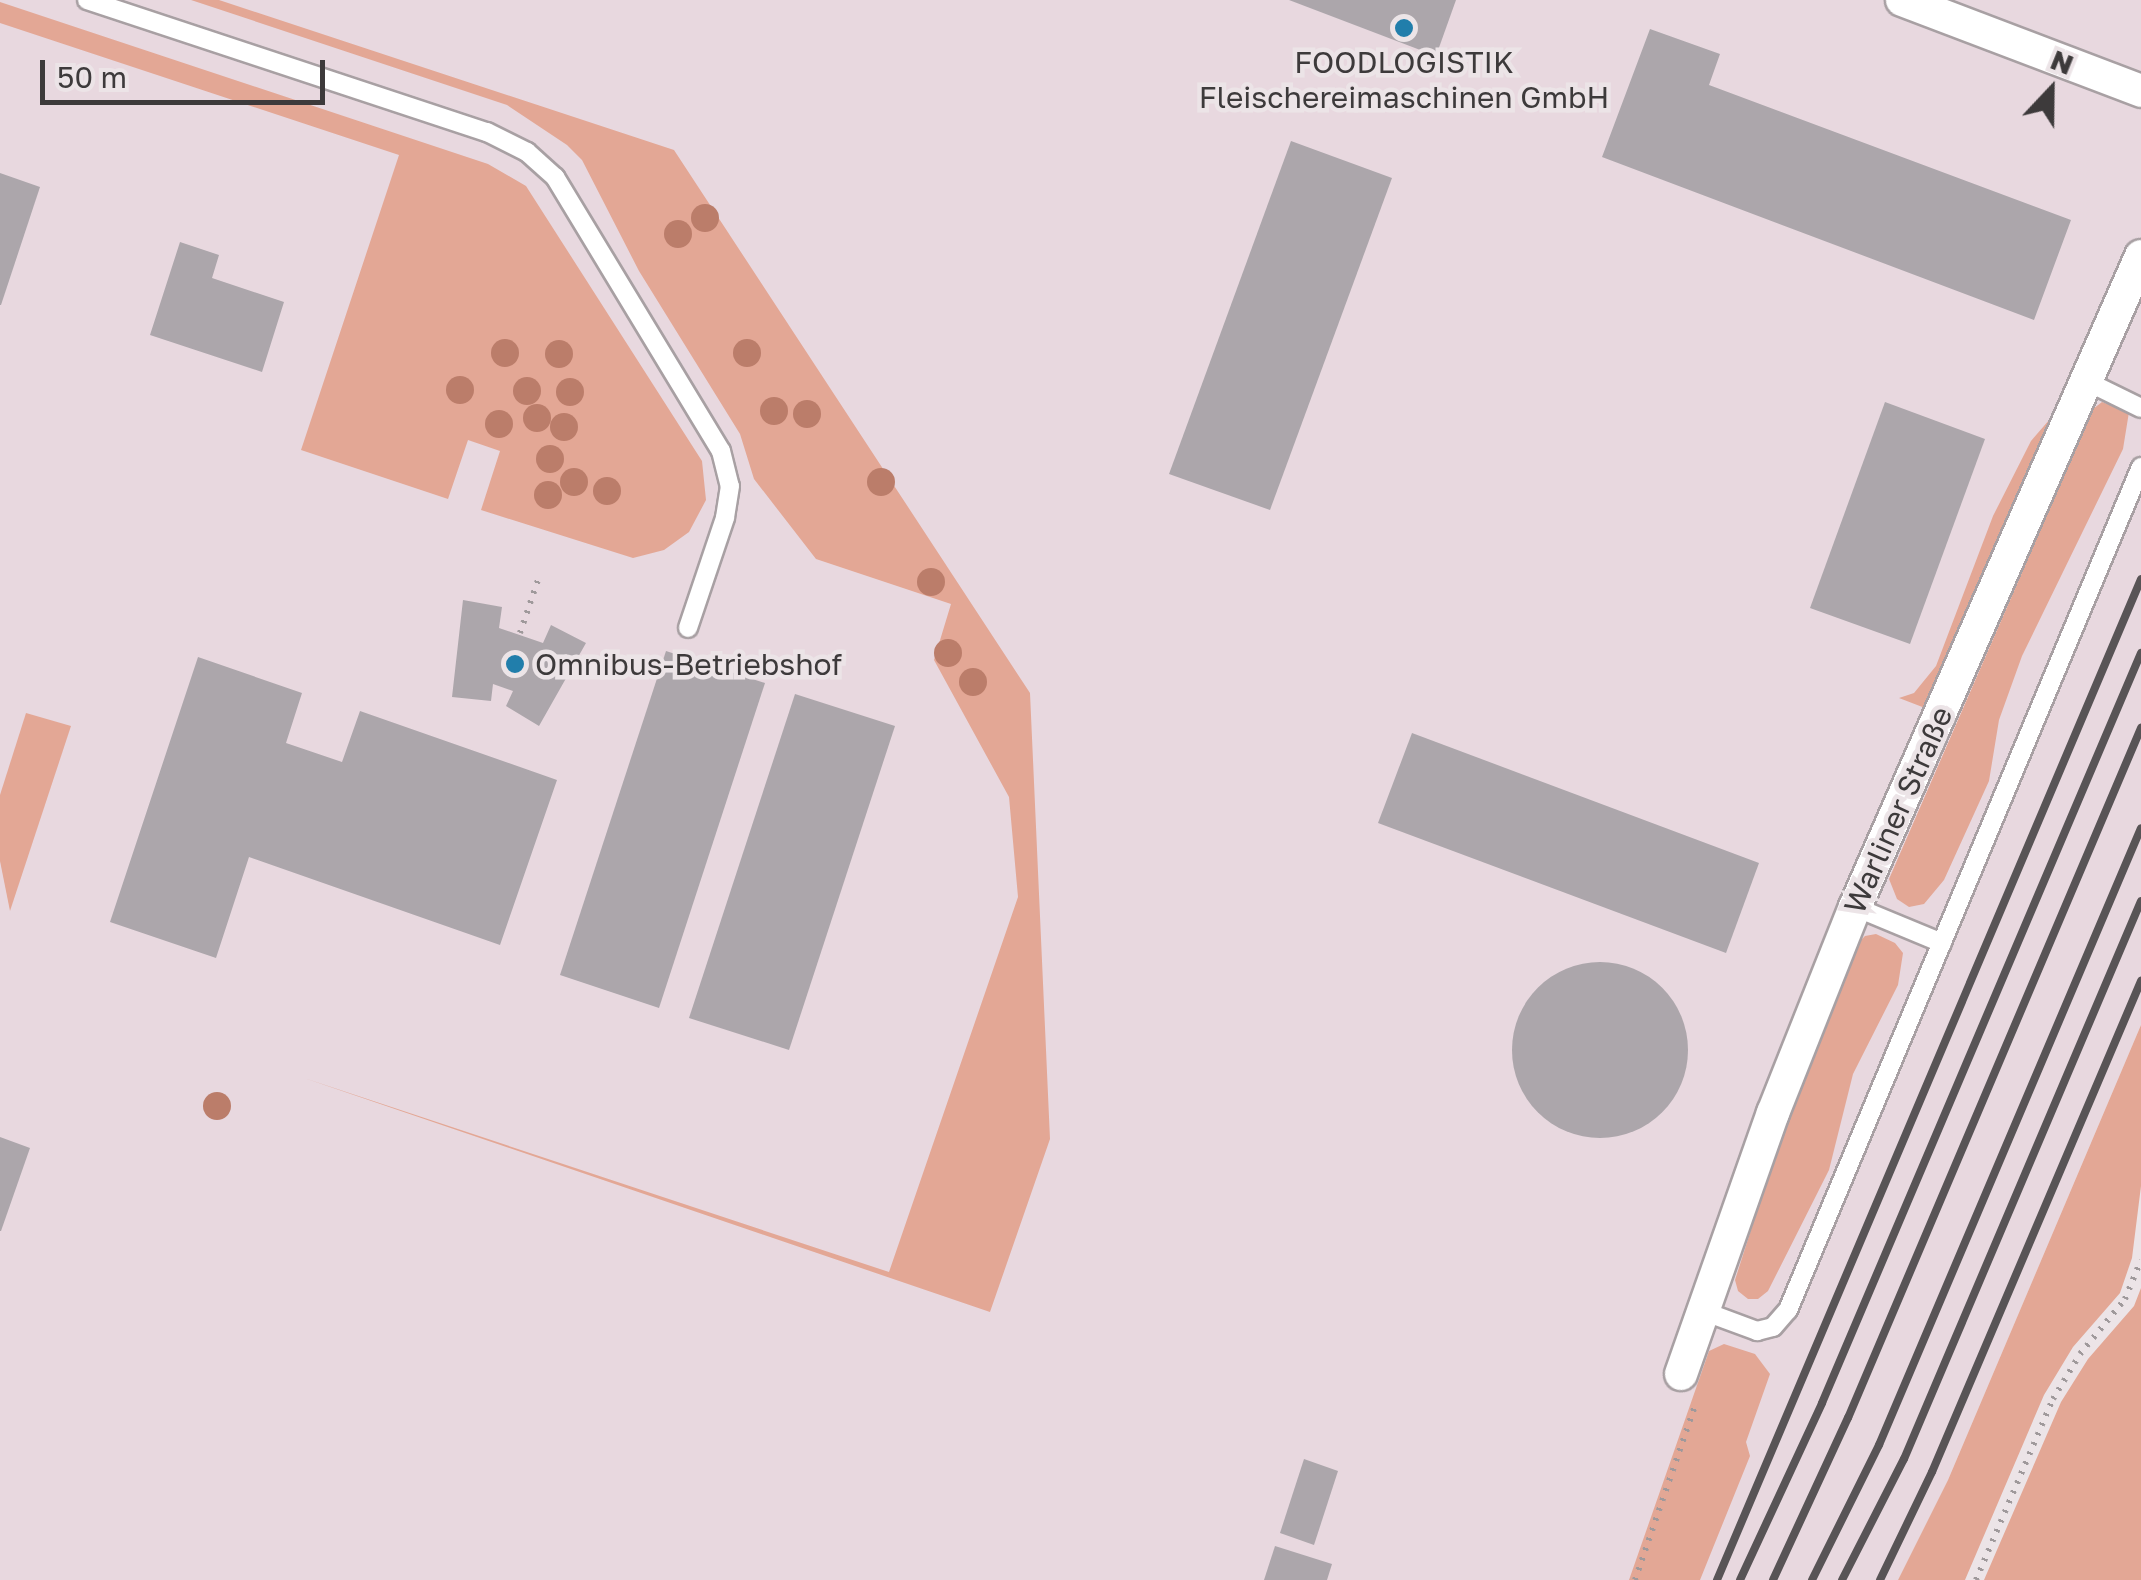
<!DOCTYPE html>
<meta charset="utf-8">
<style>
body{margin:0}
#map{position:relative;width:2141px;height:1580px;overflow:hidden;background:#ece4e7;font-family:"Golos Text",sans-serif}
div>[style]{position:absolute}
.built>*{inset:0;background:#e8d8df}
.green>*{inset:0;background:#e3a795}
.building>*{inset:0;background:#aca6ab}
.round{border-radius:50%}
.path>*{height:6px;margin-top:-3px;transform-origin:0;background:repeating-linear-gradient(90deg,#9f999b 0 2.5px,transparent 0 10.5px)}
.roads{filter:drop-shadow(2px 0 #a8a0a3) drop-shadow(-2px 0 #a8a0a3) drop-shadow(0 2px #a8a0a3) drop-shadow(0 -2px #a8a0a3)}
.lane>*{height:18px;margin:-9px;padding:0 9px;transform-origin:9px;border-radius:9px;background:#fff}
.street>*{height:32px;margin:-16px;padding:0 16px;transform-origin:16px;border-radius:16px;background:#fff}
.rail>*{height:8px;margin:-4px;padding:0 4px;transform-origin:4px;border-radius:4px;background:#585456}
.trees>*{width:28px;height:28px;margin:-14px;border-radius:50%;background:#bb7d6a}
.dots>*{width:28px;height:28px;translate:-50% -50%;box-sizing:border-box;border:5px solid #ece4e7;border-radius:50%}
span{translate:-50% -50%;white-space:nowrap;text-align:center;line-height:1.15;-webkit-text-stroke:9px #ece4e7;paint-order:stroke}
.poi-label{font-size:30px;color:#3d3a3b}
.left{translate:0 -50%;text-align:left}
.street-label{font-size:30px;color:#3d3a3b}
.north{position:absolute;left:2001px;top:40px;width:100px;height:100px;-webkit-text-stroke:8px #ece4e7;paint-order:stroke;rotate:22deg;font-size:28px;font-weight:700;line-height:40px;text-align:center;color:#3d3a3b}
.north::after{content:'';display:block;margin:auto;width:35px;height:45px;background:#3d3a3b;clip-path:polygon(50% 0,100% 100%,50% 72%,0 100%)}
.scale{position:absolute;left:40px;top:60px;width:285px;height:45px;box-sizing:border-box;border:5px solid #3d3a3b;border-top:0;padding-left:12px;font-size:30px;line-height:35px;white-space:nowrap;color:#3d3a3b;-webkit-text-stroke:8px #ece4e7;paint-order:stroke}
</style>
<div id="map">
<div class="built">
<div style="clip-path:polygon(0 0,2141px 0,2141px 1025px,1948px 1480px,1898px 1580px,0 1580px)"></div>
</div>
<div class="green">
<div style="clip-path:polygon(191px 0,219px 0,674px 150px,1030px 693px,1050px 1139px,990px 1312px,304px 1078px,889px 1272px,1018px 897px,1009px 797px,934px 660px,951px 604px,816px 559px,754px 479px,740px 434px,639px 271px,582px 160px,567px 145px,507px 105px)"></div>
<div style="clip-path:polygon(0 2px,488px 164px,526px 186px,702px 461px,706px 500px,689px 532px,664px 550px,633px 558px,481px 510px,500px 451px,468px 440px,448px 499px,301px 450px,399px 155px,0 23px)"></div>
<div style="clip-path:polygon(2102px 402px,2129px 412px,2123px 449px,2022px 656px,1999px 720px,1989px 781px,1944px 880px,1924px 904px,1909px 907px,1897px 899px,1889px 879px,2093px 409px)"></div>
<div style="clip-path:polygon(2050px 419px,1925px 708px,1899px 698px,1914px 693px,1936px 666px,1993px 516px,2031px 441px)"></div>
<div style="clip-path:polygon(26px 713px,71px 726px,10px 911px,0 861px,0 795px)"></div>
<div style="clip-path:polygon(1876px 934px,1895px 943px,1903px 953px,1898px 985px,1853px 1074px,1829px 1170px,1768px 1291px,1758px 1299px,1748px 1299px,1738px 1291px,1735px 1280px,1781px 1136px,1858px 943px,1865px 936px)"></div>
<div style="clip-path:polygon(2141px 1025px,2141px 1186px,2132px 1258px,2120px 1293px,2073px 1347px,2044px 1395px,1965px 1580px,1898px 1580px,1948px 1480px)"></div>
<div style="clip-path:polygon(2141px 1288px,2141px 1580px,1984px 1580px,2061px 1402px,2088px 1359px,2134px 1306px)"></div>
<div style="clip-path:polygon(1724px 1344px,1755px 1354px,1770px 1374px,1746px 1442px,1750px 1456px,1700px 1580px,1629px 1580px,1709px 1351px)"></div>
</div>
<div class="building">
<div style="clip-path:polygon(1289px 0,1456px 0,1436px 56px)"></div>
<div style="clip-path:polygon(1650px 29px,1720px 54px,1709px 85px,2071px 220px,2034px 320px,1602px 157px)"></div>
<div style="clip-path:polygon(1291px 141px,1392px 178px,1270px 510px,1169px 474px)"></div>
<div style="clip-path:polygon(0 173px,40px 187px,1px 305px,0 305px)"></div>
<div style="clip-path:polygon(180px 242px,219px 255px,212px 278px,284px 302px,262px 372px,150px 335px)"></div>
<div style="clip-path:polygon(1885px 402px,1985px 439px,1910px 644px,1810px 608px)"></div>
<div style="clip-path:polygon(463px 600px,502px 607px,499px 628px,543px 643px,551px 625px,586px 643px,539px 726px,506px 706px,513px 691px,493px 684px,491px 701px,452px 697px)"></div>
<div style="clip-path:polygon(666px 651px,765px 683px,659px 1008px,560px 975px)"></div>
<div style="clip-path:polygon(198px 657px,302px 693px,286px 743px,342px 762px,360px 711px,557px 780px,500px 945px,249px 857px,216px 958px,110px 922px)"></div>
<div style="clip-path:polygon(795px 694px,895px 726px,789px 1050px,689px 1018px)"></div>
<div style="clip-path:polygon(1412px 733px,1759px 863px,1726px 953px,1378px 823px)"></div>
<div class="round" style="left:1512px;top:962px;width:176px;height:176px"></div>
<div style="clip-path:polygon(0 1137px,30px 1148px,1px 1231px,0 1231px)"></div>
<div style="clip-path:polygon(1304px 1459px,1338px 1471px,1314px 1545px,1280px 1533px)"></div>
<div style="clip-path:polygon(1275px 1546px,1332px 1564px,1327px 1580px,1264px 1580px)"></div>
</div>
<div class="path">
<div style="left:520px;top:633px;width:59px;rotate:-71.3deg"></div>
<div style="left:1635px;top:1580px;width:184px;rotate:-71deg"></div>
<div style="left:1976px;top:1580px;width:197px;rotate:-67deg"></div>
<div style="left:2053px;top:1399px;width:52px;rotate:-59deg"></div>
<div style="left:2080px;top:1354px;width:71px;rotate:-50.7deg"></div>
<div style="left:2125px;top:1299px;width:42px;rotate:-67.7deg"></div>
</div>
<div class="roads">
<div class="lane">
<div style="left:87px;top:0;width:421px;rotate:18.3deg"></div>
<div style="left:487px;top:132px;width:45px;rotate:26.6deg"></div>
<div style="left:527px;top:152px;width:38px;rotate:42deg"></div>
<div style="left:555px;top:177px;width:320px;rotate:58.8deg"></div>
<div style="left:721px;top:451px;width:36px;rotate:76deg"></div>
<div style="left:730px;top:486px;width:32px;rotate:99deg"></div>
<div style="left:725px;top:518px;width:116px;rotate:108.6deg"></div>
<div style="left:2086px;top:381px;width:61px;rotate:26.1deg"></div>
<div style="left:1855px;top:907px;width:94px;rotate:22.5deg"></div>
<div style="left:1703px;top:1311px;width:58px;rotate:20.3deg"></div>
<div style="left:1757px;top:1331px;width:16px;rotate:-14deg"></div>
<div style="left:1773px;top:1327px;width:23px;rotate:-49deg"></div>
<div style="left:1788px;top:1310px;width:914px;rotate:-67.28deg"></div>
</div>
<div class="street">
<div style="left:1902px;top:0;width:256px;rotate:20.8deg"></div>
<div style="left:1681px;top:1374px;width:277px;rotate:-70.6deg"></div>
<div style="left:1773px;top:1113px;width:222px;rotate:-68.3deg"></div>
<div style="left:1855px;top:907px;width:711px;rotate:-66.28deg"></div>
</div>
</div>
<div class="rail">
<div style="left:1717px;top:1580px;width:1087px;rotate:-67.04deg"></div>
<div style="left:1740px;top:1580px;width:195px;rotate:-65.1deg"></div>
<div style="left:1822px;top:1403px;width:815px;rotate:-66.96deg"></div>
<div style="left:1773px;top:1580px;width:179px;rotate:-65.2deg"></div>
<div style="left:1848px;top:1418px;width:750px;rotate:-66.99deg"></div>
<div style="left:1812px;top:1580px;width:151px;rotate:-63.6deg"></div>
<div style="left:1879px;top:1445px;width:670px;rotate:-66.99deg"></div>
<div style="left:1842px;top:1580px;width:136px;rotate:-62.9deg"></div>
<div style="left:1904px;top:1459px;width:606px;rotate:-66.99deg"></div>
<div style="left:1880px;top:1580px;width:120px;rotate:-64.3deg"></div>
<div style="left:1932px;top:1472px;width:534px;rotate:-66.94deg"></div>
</div>
<div class="trees">
<div style="left:705px;top:218px"></div>
<div style="left:678px;top:234px"></div>
<div style="left:505px;top:353px"></div>
<div style="left:747px;top:353px"></div>
<div style="left:559px;top:354px"></div>
<div style="left:460px;top:390px"></div>
<div style="left:527px;top:391px"></div>
<div style="left:570px;top:392px"></div>
<div style="left:774px;top:411px"></div>
<div style="left:807px;top:414px"></div>
<div style="left:537px;top:418px"></div>
<div style="left:499px;top:424px"></div>
<div style="left:564px;top:427px"></div>
<div style="left:550px;top:459px"></div>
<div style="left:574px;top:482px"></div>
<div style="left:881px;top:482px"></div>
<div style="left:607px;top:491px"></div>
<div style="left:548px;top:495px"></div>
<div style="left:931px;top:582px"></div>
<div style="left:948px;top:653px"></div>
<div style="left:973px;top:682px"></div>
<div style="left:217px;top:1106px"></div>
</div>
<div class="dots">
<div style="left:1404px;top:28px;background:#217eab"></div>
<div style="left:515px;top:664px;background:#217eab"></div>
</div>
<div class="poi-label">
<span style="left:1404px;top:79px">FOODLOGISTIK<br>Fleischereimaschinen GmbH</span>
<span class="left" style="left:535px;top:664px">Omnibus-Betriebshof</span>
</div>
<div class="street-label">
<span style="left:1898px;top:810px;rotate:-66deg">Warliner Straße</span>
</div>
<div class="north">N</div>
<div class="scale">50 m</div>
</div>
